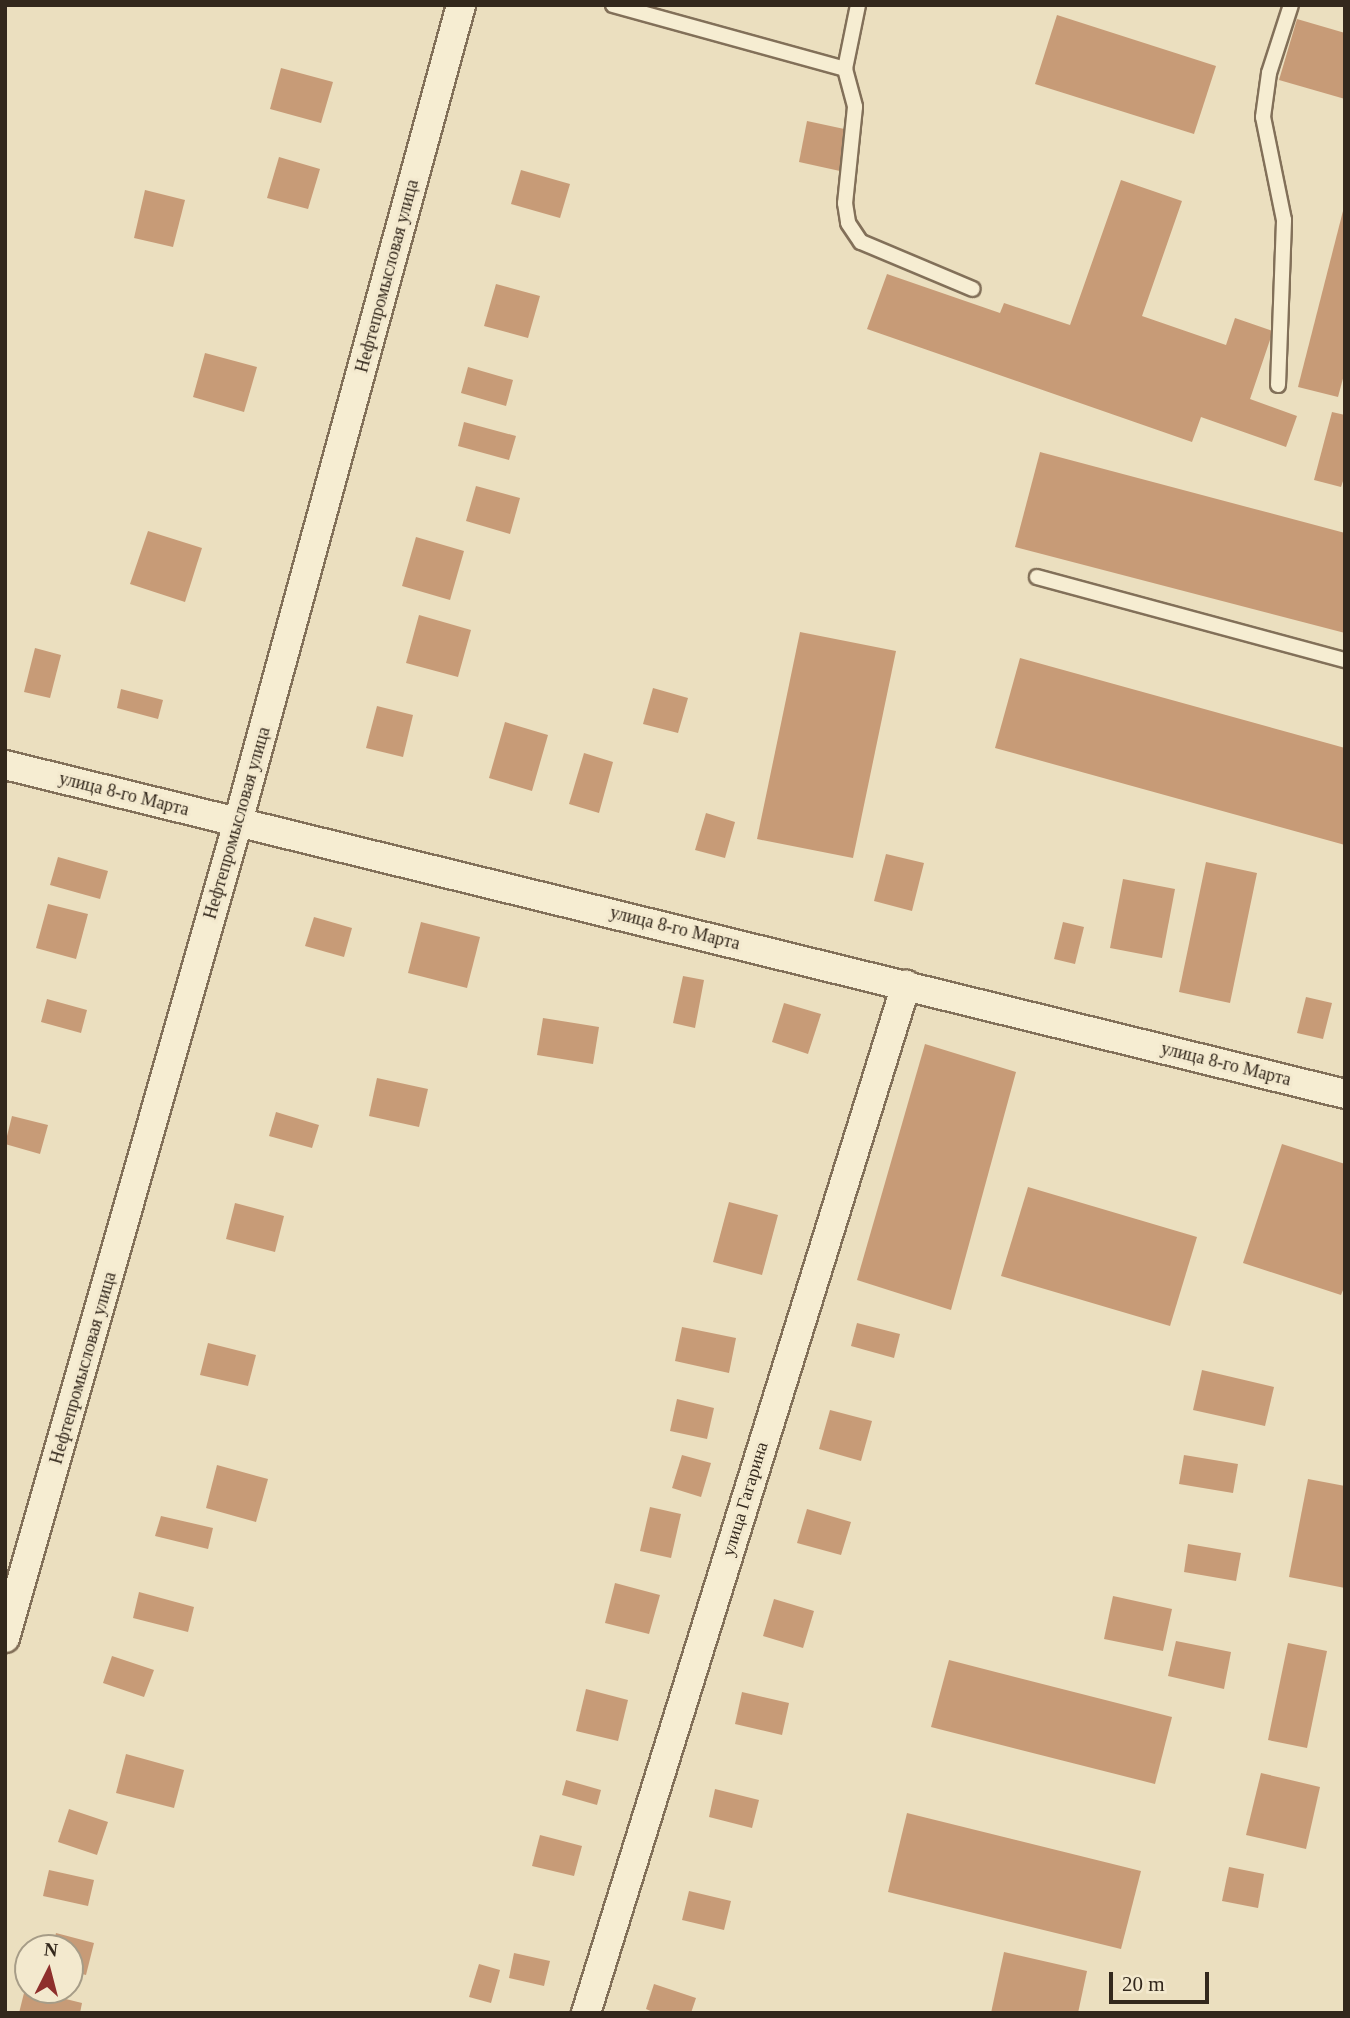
<!DOCTYPE html>
<meta charset="utf-8">
<style>
body{margin:0}
#map{position:relative;width:1350px;height:2018px;overflow:hidden;background:#ebdfbf;font-family:"Times New Roman",serif}
div>[style]{position:absolute}
.building>*{inset:0;background:#c79b77}
.roads{filter:drop-shadow(2px 0 #827059) drop-shadow(-2px 0 #827059) drop-shadow(0 2px #827059) drop-shadow(0 -2px #827059)}
.lane>*{height:14px;margin:-7px;padding:0 7px;transform-origin:7px;border-radius:7px;background:#f6edd2}
.street>*{height:28px;margin:-14px;padding:0 14px;transform-origin:14px;border-radius:14px;background:#f6edd2}
span{translate:-50% -50%;white-space:nowrap;text-align:center;line-height:1.15;-webkit-text-stroke:6px #f3e9ce;paint-order:stroke}
.street-label{font-size:18px;color:#33281c}
.frame{position:absolute;inset:0;border:7px solid #33281c;pointer-events:none}
.north{position:absolute;left:14px;top:1934px;width:70px;height:70px;box-sizing:border-box;background:#f3e9ce;border:2px solid #a69c87;border-radius:50%;rotate:6deg;font-size:19px;font-weight:700;line-height:28px;text-align:center;color:#33281c}
.north::after{content:'';display:block;margin:auto;width:24px;height:32px;background:#8e2f2c;clip-path:polygon(50% 0,100% 100%,50% 72%,0 100%)}
.scale{position:absolute;left:1109px;top:1972px;width:100px;height:32px;box-sizing:border-box;border:4px solid #33281c;border-top:0;padding-left:9px;font-size:21px;line-height:24px;white-space:nowrap;color:#33281c;-webkit-text-stroke:5px #f3e9ce;paint-order:stroke}
</style>
<div id="map">
<div class="building">
<div style="clip-path:polygon(1057px 15px,1216px 66px,1194px 134px,1035px 84px)"></div>
<div style="clip-path:polygon(1297px 19px,1345px 33px,1345px 99px,1279px 80px)"></div>
<div style="clip-path:polygon(281px 68px,333px 82px,321px 123px,270px 109px)"></div>
<div style="clip-path:polygon(807px 121px,849px 130px,840px 171px,799px 162px)"></div>
<div style="clip-path:polygon(279px 157px,320px 169px,308px 209px,267px 198px)"></div>
<div style="clip-path:polygon(521px 170px,570px 184px,560px 218px,511px 204px)"></div>
<div style="clip-path:polygon(1121px 180px,1182px 201px,1142px 316px,1226px 345px,1235px 318px,1273px 331px,1250px 399px,1297px 416px,1286px 447px,1201px 417px,1192px 442px,867px 329px,887px 274px,1000px 313px,1004px 303px,1070px 325px)"></div>
<div style="clip-path:polygon(145px 190px,185px 200px,173px 247px,134px 238px)"></div>
<div style="clip-path:polygon(1344px 207px,1345px 371px,1338px 397px,1298px 387px)"></div>
<div style="clip-path:polygon(496px 284px,540px 296px,528px 338px,484px 326px)"></div>
<div style="clip-path:polygon(205px 353px,257px 367px,244px 412px,193px 397px)"></div>
<div style="clip-path:polygon(468px 367px,513px 380px,506px 406px,461px 393px)"></div>
<div style="clip-path:polygon(1332px 412px,1345px 415px,1345px 475px,1341px 487px,1314px 480px)"></div>
<div style="clip-path:polygon(464px 422px,516px 436px,509px 460px,458px 446px)"></div>
<div style="clip-path:polygon(1040px 452px,1345px 533px,1345px 633px,1015px 547px)"></div>
<div style="clip-path:polygon(476px 486px,520px 498px,510px 534px,466px 521px)"></div>
<div style="clip-path:polygon(148px 531px,202px 548px,185px 602px,130px 584px)"></div>
<div style="clip-path:polygon(416px 537px,464px 551px,450px 600px,402px 586px)"></div>
<div style="clip-path:polygon(419px 615px,471px 630px,458px 677px,406px 663px)"></div>
<div style="clip-path:polygon(800px 632px,896px 651px,853px 858px,757px 839px)"></div>
<div style="clip-path:polygon(35px 648px,61px 655px,50px 698px,24px 692px)"></div>
<div style="clip-path:polygon(1020px 658px,1345px 748px,1345px 845px,995px 748px)"></div>
<div style="clip-path:polygon(653px 688px,688px 698px,678px 733px,643px 724px)"></div>
<div style="clip-path:polygon(121px 689px,163px 700px,158px 719px,117px 708px)"></div>
<div style="clip-path:polygon(377px 706px,413px 715px,403px 757px,366px 748px)"></div>
<div style="clip-path:polygon(505px 722px,548px 735px,532px 791px,489px 778px)"></div>
<div style="clip-path:polygon(584px 753px,613px 762px,599px 813px,569px 804px)"></div>
<div style="clip-path:polygon(706px 813px,735px 822px,725px 858px,695px 850px)"></div>
<div style="clip-path:polygon(886px 854px,924px 863px,912px 911px,874px 901px)"></div>
<div style="clip-path:polygon(58px 857px,108px 871px,100px 899px,50px 885px)"></div>
<div style="clip-path:polygon(1206px 862px,1257px 873px,1230px 1003px,1179px 992px)"></div>
<div style="clip-path:polygon(1123px 879px,1175px 889px,1162px 958px,1110px 948px)"></div>
<div style="clip-path:polygon(48px 904px,88px 914px,76px 959px,36px 948px)"></div>
<div style="clip-path:polygon(314px 917px,352px 928px,344px 957px,305px 946px)"></div>
<div style="clip-path:polygon(421px 922px,480px 937px,467px 988px,408px 973px)"></div>
<div style="clip-path:polygon(1063px 922px,1084px 927px,1075px 964px,1054px 959px)"></div>
<div style="clip-path:polygon(683px 976px,704px 980px,695px 1028px,673px 1023px)"></div>
<div style="clip-path:polygon(1306px 997px,1332px 1003px,1323px 1039px,1297px 1033px)"></div>
<div style="clip-path:polygon(47px 999px,87px 1010px,81px 1033px,41px 1022px)"></div>
<div style="clip-path:polygon(784px 1003px,821px 1014px,808px 1054px,772px 1042px)"></div>
<div style="clip-path:polygon(543px 1018px,599px 1027px,593px 1064px,537px 1055px)"></div>
<div style="clip-path:polygon(925px 1044px,1016px 1072px,951px 1310px,857px 1280px)"></div>
<div style="clip-path:polygon(377px 1078px,428px 1089px,419px 1127px,369px 1116px)"></div>
<div style="clip-path:polygon(276px 1112px,319px 1125px,312px 1148px,269px 1136px)"></div>
<div style="clip-path:polygon(12px 1116px,48px 1125px,40px 1154px,5px 1144px)"></div>
<div style="clip-path:polygon(1282px 1144px,1345px 1164px,1345px 1285px,1341px 1295px,1243px 1263px)"></div>
<div style="clip-path:polygon(1028px 1187px,1197px 1237px,1170px 1326px,1001px 1276px)"></div>
<div style="clip-path:polygon(729px 1202px,778px 1215px,762px 1275px,713px 1262px)"></div>
<div style="clip-path:polygon(235px 1203px,284px 1216px,275px 1252px,226px 1239px)"></div>
<div style="clip-path:polygon(857px 1323px,900px 1334px,894px 1358px,851px 1346px)"></div>
<div style="clip-path:polygon(682px 1327px,736px 1338px,729px 1373px,675px 1361px)"></div>
<div style="clip-path:polygon(208px 1343px,256px 1355px,248px 1386px,200px 1375px)"></div>
<div style="clip-path:polygon(1202px 1370px,1274px 1387px,1265px 1426px,1193px 1410px)"></div>
<div style="clip-path:polygon(677px 1399px,714px 1408px,707px 1439px,670px 1431px)"></div>
<div style="clip-path:polygon(830px 1410px,872px 1421px,861px 1461px,819px 1449px)"></div>
<div style="clip-path:polygon(682px 1455px,711px 1463px,701px 1497px,672px 1488px)"></div>
<div style="clip-path:polygon(1184px 1455px,1238px 1464px,1233px 1493px,1179px 1484px)"></div>
<div style="clip-path:polygon(217px 1465px,268px 1479px,256px 1522px,206px 1508px)"></div>
<div style="clip-path:polygon(1308px 1479px,1345px 1486px,1345px 1588px,1289px 1577px)"></div>
<div style="clip-path:polygon(650px 1507px,681px 1514px,671px 1558px,640px 1551px)"></div>
<div style="clip-path:polygon(807px 1509px,851px 1522px,841px 1555px,797px 1543px)"></div>
<div style="clip-path:polygon(161px 1516px,213px 1528px,208px 1549px,155px 1536px)"></div>
<div style="clip-path:polygon(1188px 1544px,1241px 1553px,1236px 1581px,1184px 1572px)"></div>
<div style="clip-path:polygon(615px 1583px,660px 1595px,649px 1634px,605px 1623px)"></div>
<div style="clip-path:polygon(139px 1592px,194px 1607px,188px 1632px,133px 1618px)"></div>
<div style="clip-path:polygon(1113px 1596px,1172px 1609px,1163px 1651px,1104px 1639px)"></div>
<div style="clip-path:polygon(774px 1599px,814px 1611px,803px 1648px,763px 1636px)"></div>
<div style="clip-path:polygon(1176px 1641px,1231px 1652px,1224px 1689px,1168px 1676px)"></div>
<div style="clip-path:polygon(1288px 1643px,1327px 1651px,1307px 1748px,1268px 1740px)"></div>
<div style="clip-path:polygon(112px 1656px,154px 1670px,144px 1697px,103px 1683px)"></div>
<div style="clip-path:polygon(949px 1660px,1172px 1717px,1155px 1784px,931px 1727px)"></div>
<div style="clip-path:polygon(586px 1689px,628px 1700px,618px 1741px,576px 1731px)"></div>
<div style="clip-path:polygon(742px 1692px,789px 1703px,782px 1735px,735px 1724px)"></div>
<div style="clip-path:polygon(126px 1754px,184px 1770px,174px 1808px,116px 1793px)"></div>
<div style="clip-path:polygon(1261px 1773px,1320px 1787px,1306px 1849px,1246px 1835px)"></div>
<div style="clip-path:polygon(566px 1780px,601px 1790px,597px 1805px,562px 1795px)"></div>
<div style="clip-path:polygon(715px 1789px,759px 1800px,752px 1828px,709px 1817px)"></div>
<div style="clip-path:polygon(69px 1809px,108px 1822px,97px 1855px,58px 1842px)"></div>
<div style="clip-path:polygon(907px 1813px,1141px 1871px,1121px 1949px,888px 1892px)"></div>
<div style="clip-path:polygon(540px 1835px,582px 1846px,574px 1876px,532px 1866px)"></div>
<div style="clip-path:polygon(1229px 1867px,1264px 1874px,1258px 1908px,1222px 1901px)"></div>
<div style="clip-path:polygon(49px 1870px,94px 1880px,88px 1906px,43px 1896px)"></div>
<div style="clip-path:polygon(689px 1891px,731px 1901px,724px 1930px,682px 1920px)"></div>
<div style="clip-path:polygon(56px 1933px,94px 1943px,86px 1975px,70px 1971px,70px 1948px,52px 1948px)"></div>
<div style="clip-path:polygon(1004px 1952px,1087px 1971px,1078px 2013px,991px 2013px)"></div>
<div style="clip-path:polygon(514px 1953px,550px 1961px,544px 1986px,509px 1978px)"></div>
<div style="clip-path:polygon(479px 1964px,500px 1970px,491px 2003px,469px 1997px)"></div>
<div style="clip-path:polygon(654px 1984px,696px 1998px,691px 2013px,655px 2013px,646px 2009px)"></div>
<div style="clip-path:polygon(25px 1989px,82px 2003px,80px 2013px,19px 2013px)"></div>
</div>
<div class="roads">
<div class="lane">
<div style="left:613px;top:5px;width:241px;rotate:15.4deg"></div>
<div style="left:858px;top:5px;width:65px;rotate:101.5deg"></div>
<div style="left:845px;top:69px;width:39px;rotate:75deg"></div>
<div style="left:855px;top:107px;width:97px;rotate:95.9deg"></div>
<div style="left:845px;top:203px;width:20px;rotate:81deg"></div>
<div style="left:848px;top:223px;width:23px;rotate:56deg"></div>
<div style="left:861px;top:242px;width:121px;rotate:22.8deg"></div>
<div style="left:1278px;top:385px;width:165px;rotate:-87.9deg"></div>
<div style="left:1284px;top:220px;width:105px;rotate:-101.5deg"></div>
<div style="left:1263px;top:117px;width:44px;rotate:-82.2deg"></div>
<div style="left:1269px;top:73px;width:71px;rotate:-72.1deg"></div>
<div style="left:1037px;top:577px;width:319px;rotate:15.1deg"></div>
</div>
<div class="street">
<div style="left:5px;top:765px;width:1380px;rotate:13.79deg"></div>
<div style="left:5px;top:1638px;width:849px;rotate:-74.06deg"></div>
<div style="left:238px;top:822px;width:847px;rotate:-74.73deg"></div>
<div style="left:586px;top:2013px;width:1077px;rotate:-72.71deg"></div>
</div>
</div>
<div class="street-label">
<span style="left:387px;top:276px;rotate:-75deg">Нефтепромысловая улица</span>
<span style="left:124px;top:794px;rotate:14deg">улица 8-го Марта</span>
<span style="left:237px;top:823px;rotate:-74deg">Нефтепромысловая улица</span>
<span style="left:675px;top:928px;rotate:14deg">улица 8-го Марта</span>
<span style="left:1226px;top:1064px;rotate:14deg">улица 8-го Марта</span>
<span style="left:83px;top:1368px;rotate:-74deg">Нефтепромысловая улица</span>
<span style="left:745px;top:1499px;rotate:-73deg">улица Гагарина</span>
</div>
<div class="frame"></div>
<div class="north">N</div>
<div class="scale">20 m</div>
</div>
